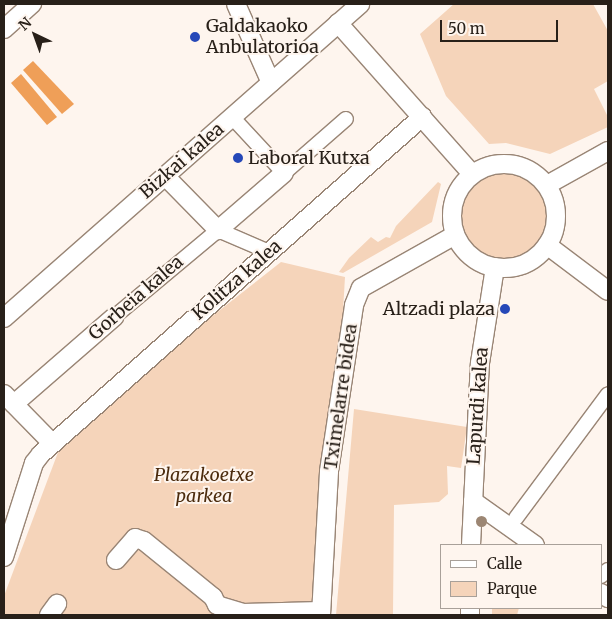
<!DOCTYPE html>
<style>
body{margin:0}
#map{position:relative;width:612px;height:619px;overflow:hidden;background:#fef5ee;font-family:Merriweather,serif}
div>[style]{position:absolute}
.green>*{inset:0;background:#f5d4ba}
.round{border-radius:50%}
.water>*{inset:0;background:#ef9f58}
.roads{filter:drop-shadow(1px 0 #998575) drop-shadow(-1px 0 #998575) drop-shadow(0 1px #998575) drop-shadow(0 -1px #998575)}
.pedestrian>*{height:14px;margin:-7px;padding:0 7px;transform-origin:7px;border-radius:7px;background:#fff}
.minor>*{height:18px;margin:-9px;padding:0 9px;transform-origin:9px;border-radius:9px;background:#fff}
.minor>.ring{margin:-9px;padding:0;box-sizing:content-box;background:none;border:18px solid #fff;border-radius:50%}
.trees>*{width:11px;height:11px;margin:-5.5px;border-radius:50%;background:#9c8673}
.dots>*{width:14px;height:14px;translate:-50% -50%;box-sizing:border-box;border:2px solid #fef5ee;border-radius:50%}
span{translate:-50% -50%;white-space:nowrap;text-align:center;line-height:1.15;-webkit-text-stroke:4px #fef5ee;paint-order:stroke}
.poi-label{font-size:18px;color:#282019}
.left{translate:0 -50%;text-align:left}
.right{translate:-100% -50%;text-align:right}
.street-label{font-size:18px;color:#282019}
.park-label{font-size:18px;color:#4c2c0e;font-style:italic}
.frame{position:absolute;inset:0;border:5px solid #282019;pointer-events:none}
.legend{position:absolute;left:440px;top:544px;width:162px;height:65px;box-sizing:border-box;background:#fef5ee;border:1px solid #a8a099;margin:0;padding:6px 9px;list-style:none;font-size:15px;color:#282019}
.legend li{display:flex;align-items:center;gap:10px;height:25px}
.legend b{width:25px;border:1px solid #a8a099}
.north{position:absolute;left:10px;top:10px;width:50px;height:50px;-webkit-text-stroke:4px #fef5ee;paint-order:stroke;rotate:318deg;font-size:14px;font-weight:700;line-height:20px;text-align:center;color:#282019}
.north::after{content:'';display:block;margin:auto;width:18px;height:22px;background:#282019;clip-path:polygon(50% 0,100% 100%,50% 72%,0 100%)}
.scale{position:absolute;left:440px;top:20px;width:118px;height:22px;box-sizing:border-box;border:2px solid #282019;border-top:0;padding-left:6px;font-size:15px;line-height:18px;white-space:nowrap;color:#282019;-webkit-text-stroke:4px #fef5ee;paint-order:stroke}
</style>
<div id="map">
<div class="green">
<div style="clip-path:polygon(454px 4px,593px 4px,608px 31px,608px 81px,594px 89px,608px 117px,608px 127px,550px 154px,506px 143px,489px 144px,446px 96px,420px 34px)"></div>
<div class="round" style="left:458px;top:170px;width:90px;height:90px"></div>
<div style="clip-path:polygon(438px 182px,441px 184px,432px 222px,343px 273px,339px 272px,349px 258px,371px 237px,378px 242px,386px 237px,390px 238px,396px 226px)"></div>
<div style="clip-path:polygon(281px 262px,345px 277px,325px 615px,4px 615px,4px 596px,66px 431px)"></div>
<div style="clip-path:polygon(354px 409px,467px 427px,461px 468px,447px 466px,448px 494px,439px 502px,394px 505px,393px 615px,336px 615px)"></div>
<div style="clip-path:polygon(492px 608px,519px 608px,517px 615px,492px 615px)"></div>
</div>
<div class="water">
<div style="clip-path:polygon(33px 61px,74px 104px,62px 114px,23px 70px)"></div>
<div style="clip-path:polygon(21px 74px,57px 117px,47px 125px,11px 83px)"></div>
</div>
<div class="roads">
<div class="pedestrian">
<div style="left:232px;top:117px;width:76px;rotate:47.1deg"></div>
<div style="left:284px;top:173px;width:82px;rotate:-41.1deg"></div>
<div style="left:114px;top:317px;width:136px;rotate:-39.9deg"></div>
<div style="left:218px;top:230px;width:56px;rotate:23.3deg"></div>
<div style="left:516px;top:518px;width:154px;rotate:-53.4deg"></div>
<div style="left:601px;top:576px;width:9px;rotate:-41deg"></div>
</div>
<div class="minor">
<div style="left:236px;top:4px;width:86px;rotate:66.1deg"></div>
<div style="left:338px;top:23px;width:202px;rotate:48.4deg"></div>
<div style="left:4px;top:29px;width:38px;rotate:-42deg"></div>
<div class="ring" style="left:452px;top:164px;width:86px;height:86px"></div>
<div style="left:165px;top:176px;width:76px;rotate:45.5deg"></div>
<div style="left:218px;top:230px;width:87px;rotate:-40.8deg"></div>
<div style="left:547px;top:185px;width:70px;rotate:-29.1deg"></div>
<div style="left:547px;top:245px;width:76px;rotate:37deg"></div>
<div style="left:4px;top:318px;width:475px;rotate:-41.4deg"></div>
<div style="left:4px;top:394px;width:69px;rotate:45.6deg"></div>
<div style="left:14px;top:404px;width:133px;rotate:-41deg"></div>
<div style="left:473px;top:501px;width:76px;rotate:35.4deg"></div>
<div style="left:471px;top:545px;width:182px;rotate:-87.2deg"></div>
<div style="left:480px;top:363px;width:97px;rotate:-81.1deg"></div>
<div style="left:4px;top:557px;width:99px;rotate:-72.3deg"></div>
<div style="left:34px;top:463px;width:11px;rotate:-52deg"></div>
<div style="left:41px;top:454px;width:509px;rotate:-41.49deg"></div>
<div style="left:116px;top:560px;width:29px;rotate:-49deg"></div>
<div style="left:135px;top:538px;width:9px;rotate:18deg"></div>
<div style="left:144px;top:541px;width:89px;rotate:39.1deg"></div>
<div style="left:213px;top:597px;width:9px;rotate:63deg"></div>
<div style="left:601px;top:593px;width:9px;rotate:36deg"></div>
<div style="left:217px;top:605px;width:27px;rotate:17deg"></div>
<div style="left:243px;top:613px;width:78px;rotate:-1.5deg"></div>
<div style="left:49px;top:615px;width:14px;rotate:-54deg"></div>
<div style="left:321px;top:615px;width:144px;rotate:-86.8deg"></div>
<div style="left:329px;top:471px;width:168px;rotate:-81.4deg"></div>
<div style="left:354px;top:305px;width:18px;rotate:-68deg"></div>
<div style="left:361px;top:288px;width:108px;rotate:-29.4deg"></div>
<div style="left:470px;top:615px;width:7px;rotate:-90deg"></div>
</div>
</div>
<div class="trees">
<div style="left:481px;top:521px"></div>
</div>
<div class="dots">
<div style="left:195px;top:37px;background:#2648b8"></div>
<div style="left:238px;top:158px;background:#2648b8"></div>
<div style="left:505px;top:309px;background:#2648b8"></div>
</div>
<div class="poi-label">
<span class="left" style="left:206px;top:37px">Galdakaoko<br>Anbulatorioa</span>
<span class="left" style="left:248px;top:158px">Laboral Kutxa</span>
<span class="right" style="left:495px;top:309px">Altzadi plaza</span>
</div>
<div class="street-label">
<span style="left:182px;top:161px;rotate:-41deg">Bizkai kalea</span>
<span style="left:237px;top:280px;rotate:-41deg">Kolitza kalea</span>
<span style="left:136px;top:298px;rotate:-41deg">Gorbeia kalea</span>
<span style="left:341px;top:397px;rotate:-82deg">Tximelarre bidea</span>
<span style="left:478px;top:406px;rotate:-86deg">Lapurdi kalea</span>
</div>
<div class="park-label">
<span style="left:204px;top:486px">Plazakoetxe<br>parkea</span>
</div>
<div class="frame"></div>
<ul class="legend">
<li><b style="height:6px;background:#fff"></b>Calle</li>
<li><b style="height:14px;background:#f5d4ba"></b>Parque</li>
</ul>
<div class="north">N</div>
<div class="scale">50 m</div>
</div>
